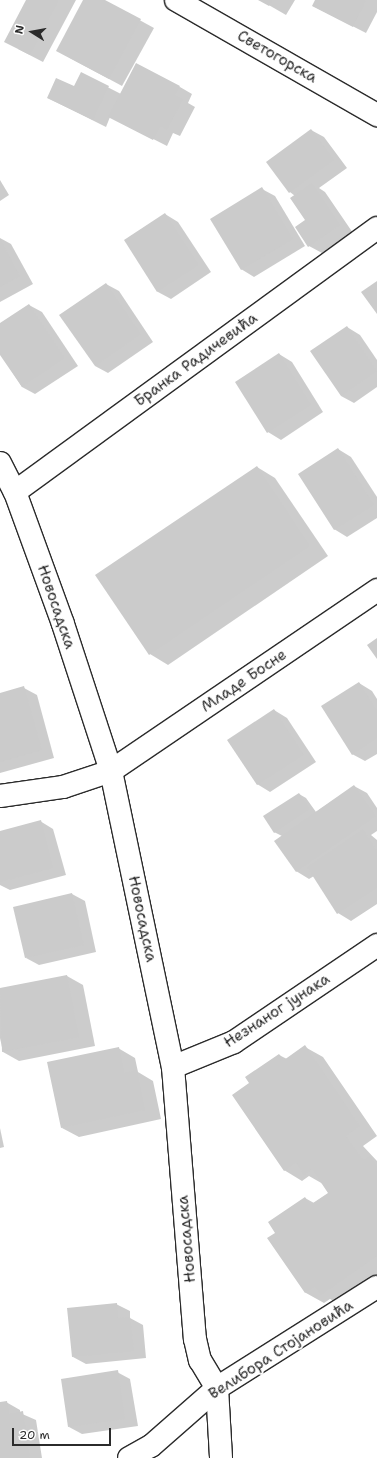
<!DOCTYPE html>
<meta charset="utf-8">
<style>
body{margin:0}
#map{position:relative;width:377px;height:1458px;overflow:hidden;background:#fff;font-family:"Shantell Sans",sans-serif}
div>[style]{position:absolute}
.shadow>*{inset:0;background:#0003}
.building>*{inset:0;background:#cbcbcb}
.roads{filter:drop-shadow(1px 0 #2b2b2b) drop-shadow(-1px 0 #2b2b2b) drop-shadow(0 1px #2b2b2b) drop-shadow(0 -1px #2b2b2b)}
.minor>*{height:22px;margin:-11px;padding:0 11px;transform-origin:11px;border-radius:11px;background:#fff}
span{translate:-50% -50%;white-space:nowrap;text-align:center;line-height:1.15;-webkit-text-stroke:4px #fff;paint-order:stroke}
.street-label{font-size:15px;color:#2b2b2b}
.north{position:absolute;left:12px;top:12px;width:40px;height:40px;-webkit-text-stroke:3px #fff;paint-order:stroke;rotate:281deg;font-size:11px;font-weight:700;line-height:16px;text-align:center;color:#2b2b2b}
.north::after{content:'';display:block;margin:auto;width:14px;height:18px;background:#2b2b2b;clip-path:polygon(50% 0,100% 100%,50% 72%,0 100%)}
.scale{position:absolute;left:12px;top:1428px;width:99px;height:18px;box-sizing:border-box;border:2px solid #2b2b2b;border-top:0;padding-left:5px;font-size:12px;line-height:14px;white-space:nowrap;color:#2b2b2b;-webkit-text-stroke:3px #fff;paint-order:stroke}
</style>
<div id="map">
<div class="shadow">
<div style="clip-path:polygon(27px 0,76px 0,43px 62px,18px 49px)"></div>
<div style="clip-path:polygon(84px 0,103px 0,154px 28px,122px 86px,70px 58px)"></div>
<div style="clip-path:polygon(260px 0,295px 0,286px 15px)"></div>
<div style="clip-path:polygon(316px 0,377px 0,377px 12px,366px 33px,313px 6px)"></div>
<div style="clip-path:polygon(82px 74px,121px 94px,180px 87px,192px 94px,188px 103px,195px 107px,180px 136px,173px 133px,167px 146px,110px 117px,106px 127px,48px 98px,75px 88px)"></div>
<div style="clip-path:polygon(311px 130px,324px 137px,347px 168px,319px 188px,325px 192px,353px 233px,322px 253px,309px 246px,307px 220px,295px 196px,290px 192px,267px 162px)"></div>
<div style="clip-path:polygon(0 180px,9px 195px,0 201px)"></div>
<div style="clip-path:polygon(262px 189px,275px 196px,305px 246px,254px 277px,241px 269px)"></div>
<div style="clip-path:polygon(165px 214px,178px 222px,211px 272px,171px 299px,158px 292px,125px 240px)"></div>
<div style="clip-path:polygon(0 238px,11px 244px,33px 284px,0 302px)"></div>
<div style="clip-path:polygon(106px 284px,119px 291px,153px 342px,108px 373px,95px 366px)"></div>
<div style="clip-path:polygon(29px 305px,42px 312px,78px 366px,35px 394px,22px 387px,0 353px,0 324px)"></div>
<div style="clip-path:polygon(347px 327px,360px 335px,377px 360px,377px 387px,354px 403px,341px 396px)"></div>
<div style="clip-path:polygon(279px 354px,292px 362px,323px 412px,281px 440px,268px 432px)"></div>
<div style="clip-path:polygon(338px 449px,351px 457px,377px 497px,377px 518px,347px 537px,334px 529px)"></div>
<div style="clip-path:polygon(257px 467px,275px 478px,328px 556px,168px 665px,150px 654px)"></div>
<div style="clip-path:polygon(359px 683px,372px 691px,377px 699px,377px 754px,365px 761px,352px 754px)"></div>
<div style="clip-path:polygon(24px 688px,37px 695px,54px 758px,0 773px,0 694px)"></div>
<div style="clip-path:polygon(274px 710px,287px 718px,316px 762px,270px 792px,257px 784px)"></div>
<div style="clip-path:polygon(354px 786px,367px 793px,377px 808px,377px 831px,371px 835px,377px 840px,377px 904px,351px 921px,338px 913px,314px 876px,309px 879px,296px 871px,282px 836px,274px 832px,299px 794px,306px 798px,316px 812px)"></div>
<div style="clip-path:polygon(40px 821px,53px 829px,66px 875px,10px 890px,0 885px,0 832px)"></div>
<div style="clip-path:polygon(72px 894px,85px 901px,96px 952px,39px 965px,26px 958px)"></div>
<div style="clip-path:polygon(67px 976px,83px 985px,95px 1046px,19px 1061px,3px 1052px,0 1038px,0 989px)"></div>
<div style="clip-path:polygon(305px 1047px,323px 1057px,377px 1136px,363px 1146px,377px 1161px,377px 1278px,339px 1304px,330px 1299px,324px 1303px,306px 1293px,269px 1238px,276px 1233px,305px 1198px,314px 1203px,329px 1193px,323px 1184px,309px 1176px,302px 1181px,284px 1170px,251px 1083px,279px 1055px,287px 1059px)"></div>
<div style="clip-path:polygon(118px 1048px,135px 1058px,138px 1072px,153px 1081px,161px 1119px,79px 1137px,62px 1128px)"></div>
<div style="clip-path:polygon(0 1128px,4px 1147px,0 1148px)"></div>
<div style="clip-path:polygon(116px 1304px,130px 1311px,130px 1318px,143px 1325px,146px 1358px,86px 1364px,73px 1357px)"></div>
<div style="clip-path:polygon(117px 1372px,130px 1379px,138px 1426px,82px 1434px,69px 1427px)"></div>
<div style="clip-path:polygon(6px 1402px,20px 1410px,20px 1413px,36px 1420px,42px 1458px,0 1458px,0 1403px)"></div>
</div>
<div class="building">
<div style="clip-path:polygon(26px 0,59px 0,30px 55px,4px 42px)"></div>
<div style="clip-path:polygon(83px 0,105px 0,141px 19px,109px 79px,56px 51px)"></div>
<div style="clip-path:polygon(258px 0,273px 0,269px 6px)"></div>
<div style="clip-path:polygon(315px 0,366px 0,353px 27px,312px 6px)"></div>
<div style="clip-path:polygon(136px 63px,180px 86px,175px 95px,183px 99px,167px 130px,160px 126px,153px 140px,108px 117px)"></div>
<div style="clip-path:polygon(81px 72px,109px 86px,93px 120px,47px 98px,56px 78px,74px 86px)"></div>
<div style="clip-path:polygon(311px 129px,334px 160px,289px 193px,266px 162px)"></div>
<div style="clip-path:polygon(312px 183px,340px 225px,308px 247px,295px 227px,305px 220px,290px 198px)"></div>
<div style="clip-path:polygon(262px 187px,293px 239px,241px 270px,210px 219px)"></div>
<div style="clip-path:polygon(165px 213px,199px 265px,157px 292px,124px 240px)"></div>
<div style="clip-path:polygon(0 239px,20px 276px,0 287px)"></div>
<div style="clip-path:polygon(377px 281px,377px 314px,361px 292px)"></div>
<div style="clip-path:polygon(106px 283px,141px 334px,95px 366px,59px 315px)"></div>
<div style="clip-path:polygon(29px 304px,65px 358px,22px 387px,0 355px,0 323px)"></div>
<div style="clip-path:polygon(347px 326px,377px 371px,341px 396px,310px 351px)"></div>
<div style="clip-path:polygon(279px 353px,311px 405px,267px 433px,235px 382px)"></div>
<div style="clip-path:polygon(338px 448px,374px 505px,334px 530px,298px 474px)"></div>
<div style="clip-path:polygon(257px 466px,310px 546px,149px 655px,95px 575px)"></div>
<div style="clip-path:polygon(377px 638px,377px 659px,367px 645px)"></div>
<div style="clip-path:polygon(359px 682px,377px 711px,377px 738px,352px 755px,321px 706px)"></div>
<div style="clip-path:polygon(24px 686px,42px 750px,0 762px,0 693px)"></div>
<div style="clip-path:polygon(274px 709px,304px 755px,257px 785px,227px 740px)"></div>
<div style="clip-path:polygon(354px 785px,376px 816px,296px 872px,274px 841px)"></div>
<div style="clip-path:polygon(299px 793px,310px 809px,274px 833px,263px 816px)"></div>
<div style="clip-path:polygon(41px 820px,53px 868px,0 882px,0 831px)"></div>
<div style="clip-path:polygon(363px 829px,377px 851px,377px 888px,337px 914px,307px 867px)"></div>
<div style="clip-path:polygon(72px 893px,84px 945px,25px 958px,13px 907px)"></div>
<div style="clip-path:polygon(67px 975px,79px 1037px,2px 1052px,0 988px)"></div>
<div style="clip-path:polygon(305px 1045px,360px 1126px,346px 1136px,363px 1160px,370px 1156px,377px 1167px,377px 1256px,321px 1295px,315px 1287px,305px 1293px,267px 1238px,275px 1233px,268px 1222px,305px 1197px,310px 1205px,328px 1193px,312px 1169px,304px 1175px,296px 1162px,284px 1171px,232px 1095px,249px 1083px,245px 1077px,279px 1054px,284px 1060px)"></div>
<div style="clip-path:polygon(119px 1047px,124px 1073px,137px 1070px,145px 1110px,61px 1128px,47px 1062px)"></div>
<div style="clip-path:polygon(117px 1303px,118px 1318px,130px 1317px,134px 1351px,72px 1357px,67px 1308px)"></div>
<div style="clip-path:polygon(118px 1370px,125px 1419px,68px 1427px,61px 1379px)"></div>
<div style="clip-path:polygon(7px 1401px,9px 1414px,23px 1411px,30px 1458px,0 1458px,0 1402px)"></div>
</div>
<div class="roads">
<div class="minor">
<div style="left:176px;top:0;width:232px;rotate:29.8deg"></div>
<div style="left:0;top:463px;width:33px;rotate:63deg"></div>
<div style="left:15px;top:492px;width:140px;rotate:70deg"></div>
<div style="left:63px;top:624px;width:155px;rotate:71.9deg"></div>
<div style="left:111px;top:771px;width:302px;rotate:78.2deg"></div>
<div style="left:173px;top:1067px;width:273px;rotate:85.4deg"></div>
<div style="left:195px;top:1339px;width:22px;rotate:77deg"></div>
<div style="left:200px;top:1360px;width:33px;rotate:59deg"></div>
<div style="left:217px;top:1388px;width:70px;rotate:86.7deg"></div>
<div style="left:15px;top:492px;width:448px;rotate:-36.1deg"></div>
<div style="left:0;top:796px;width:64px;rotate:-8.1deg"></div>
<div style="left:63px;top:787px;width:51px;rotate:-18.4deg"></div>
<div style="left:111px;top:771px;width:322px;rotate:-34.2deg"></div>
<div style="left:173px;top:1067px;width:66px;rotate:-22.3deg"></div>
<div style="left:234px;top:1042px;width:173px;rotate:-34.1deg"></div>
<div style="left:129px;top:1458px;width:25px;rotate:-29deg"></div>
<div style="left:151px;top:1446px;width:88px;rotate:-41.3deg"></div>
<div style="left:217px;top:1388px;width:189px;rotate:-32.3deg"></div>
</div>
</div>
<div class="street-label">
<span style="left:277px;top:57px;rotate:30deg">Светогорска</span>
<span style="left:196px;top:360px;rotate:-36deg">Бранка Радичевића</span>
<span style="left:56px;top:607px;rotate:71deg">Новосадска</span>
<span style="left:244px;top:681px;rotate:-34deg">Младе Босне</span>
<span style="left:142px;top:919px;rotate:78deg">Новосадска</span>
<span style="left:277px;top:1011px;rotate:-33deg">Незнаног јунака</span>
<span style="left:187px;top:1239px;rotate:-95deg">Новосадска</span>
<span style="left:281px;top:1350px;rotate:-33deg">Велибора Стојановића</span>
</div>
<div class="north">N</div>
<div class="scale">20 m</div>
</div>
